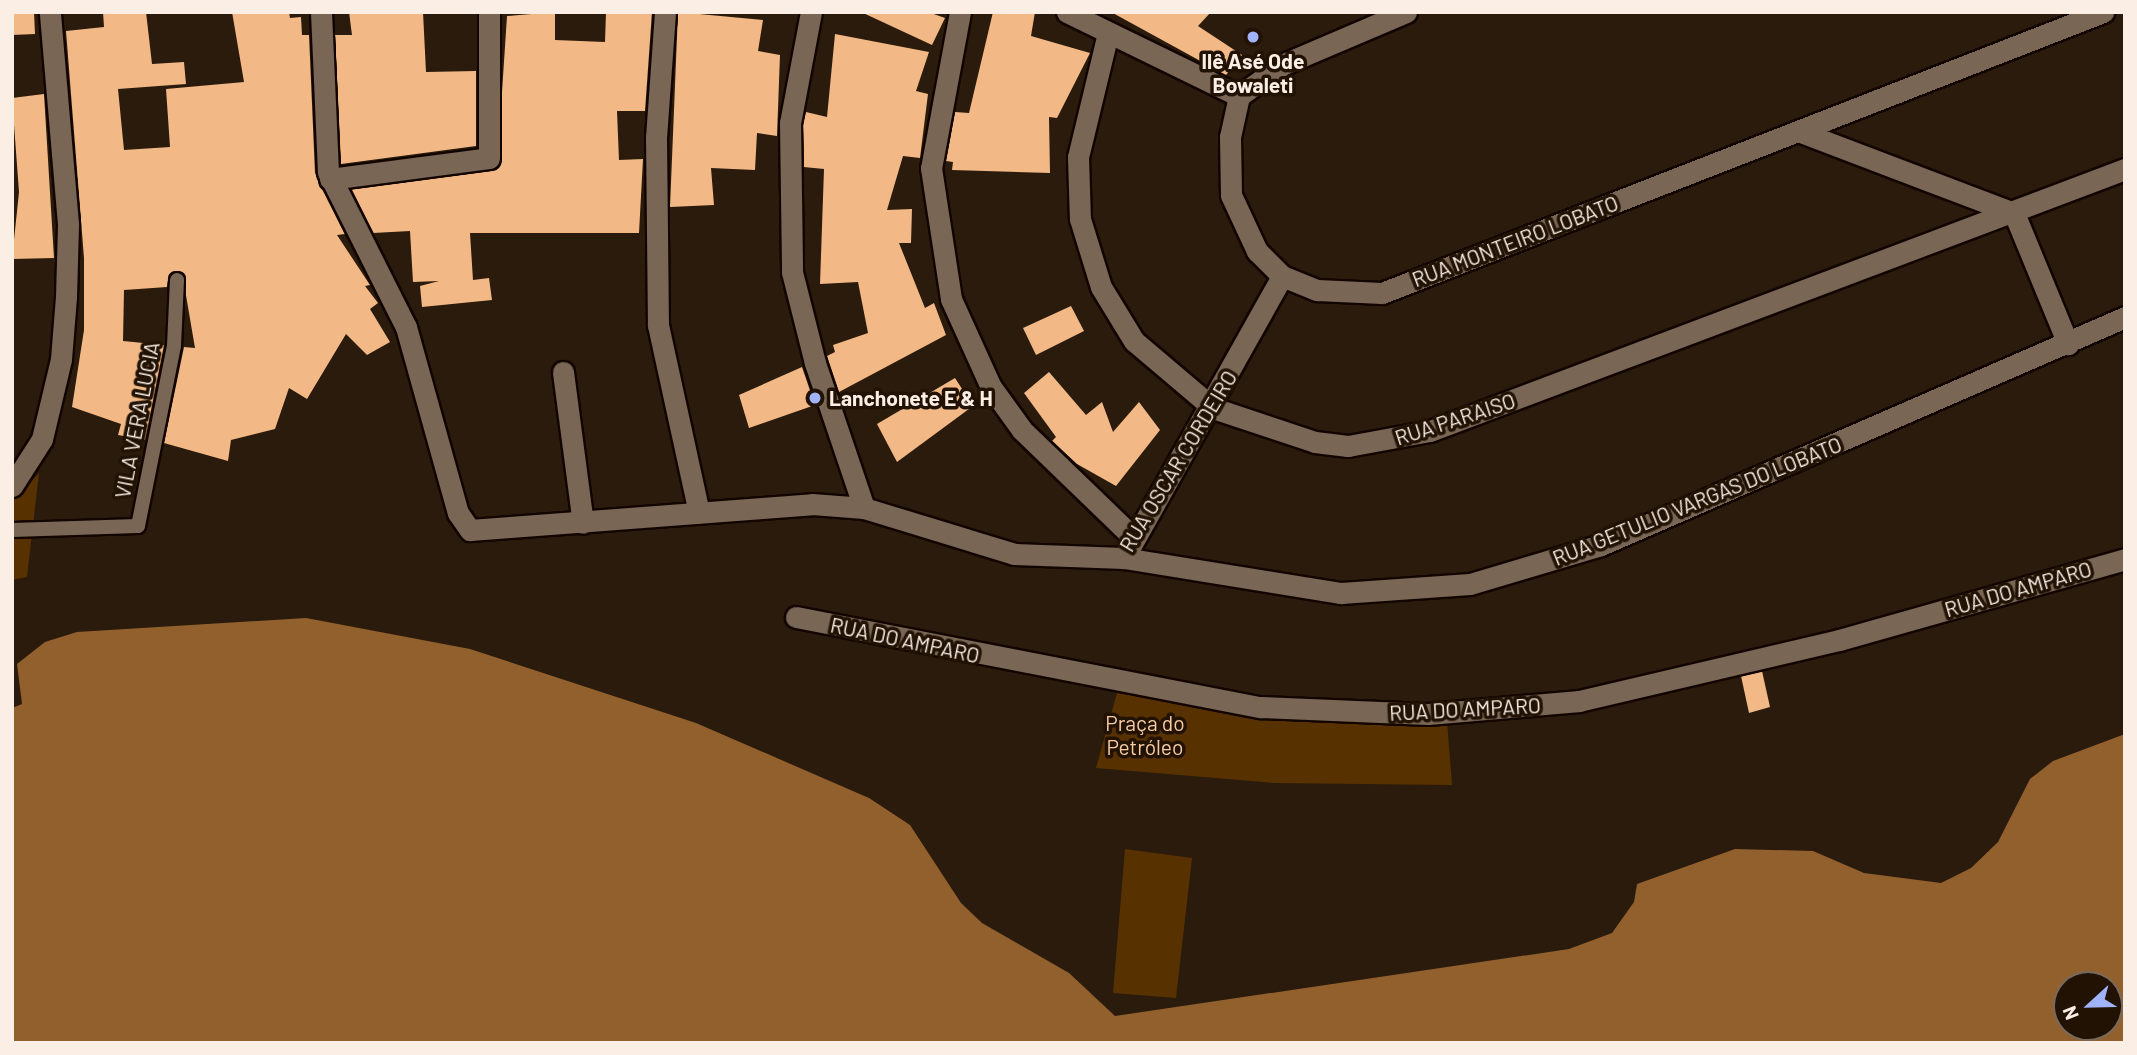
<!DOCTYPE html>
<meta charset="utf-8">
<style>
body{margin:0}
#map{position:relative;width:2137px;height:1055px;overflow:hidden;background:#2b1b0c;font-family:Barlow,sans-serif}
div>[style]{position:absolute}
.green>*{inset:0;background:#583101}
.water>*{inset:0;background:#92602d}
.building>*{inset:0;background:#f2b986}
.roads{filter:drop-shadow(2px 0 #120500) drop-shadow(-2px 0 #120500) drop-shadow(0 2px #120500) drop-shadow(0 -2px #120500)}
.service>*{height:14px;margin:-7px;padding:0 7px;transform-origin:7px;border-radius:7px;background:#796655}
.minor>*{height:21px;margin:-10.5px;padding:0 10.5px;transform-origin:10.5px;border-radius:10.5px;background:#796655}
.dots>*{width:19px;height:19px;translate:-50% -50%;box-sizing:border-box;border:4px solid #211204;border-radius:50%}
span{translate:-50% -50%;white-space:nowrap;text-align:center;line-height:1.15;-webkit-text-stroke:7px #211204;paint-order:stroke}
.poi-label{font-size:21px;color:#faeee5;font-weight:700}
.left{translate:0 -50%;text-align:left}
.street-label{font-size:21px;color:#faeee5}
.park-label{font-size:21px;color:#f8cba2}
.frame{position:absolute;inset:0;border:14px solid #faeee5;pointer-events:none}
.north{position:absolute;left:2053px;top:971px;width:70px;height:70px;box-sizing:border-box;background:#211204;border:2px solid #786a5e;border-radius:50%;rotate:248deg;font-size:19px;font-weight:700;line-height:28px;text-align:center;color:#faeee5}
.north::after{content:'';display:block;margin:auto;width:24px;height:32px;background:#a1b3fd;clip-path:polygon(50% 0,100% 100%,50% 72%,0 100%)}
</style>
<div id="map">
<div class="green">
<div style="clip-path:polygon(39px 473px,27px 577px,12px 580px,12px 502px)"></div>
<div style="clip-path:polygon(1117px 693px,1284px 717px,1447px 721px,1452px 785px,1274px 783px,1096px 768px)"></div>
<div style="clip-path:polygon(1125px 849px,1192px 858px,1176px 998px,1113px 993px)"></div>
</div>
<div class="water">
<div style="clip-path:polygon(evenodd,306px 618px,470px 649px,696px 723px,869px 798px,910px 825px,961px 903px,982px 923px,1069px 973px,1115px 1016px,1569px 949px,1612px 933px,1634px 902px,1637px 884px,1735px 849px,1813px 851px,1864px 873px,1941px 883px,1971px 868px,1998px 842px,2030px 779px,2053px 761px,2125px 734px,2125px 1043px,12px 1043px,12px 708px,22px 704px,17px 664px,45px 642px,77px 632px,306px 618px,2067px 985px,2109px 985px,2109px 1027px,2067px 1027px,2067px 985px)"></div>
</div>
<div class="building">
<div style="clip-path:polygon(12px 12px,34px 12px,35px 34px,12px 35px)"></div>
<div style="clip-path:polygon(103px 12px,146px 12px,152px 64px,184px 62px,186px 84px,118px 89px,124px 150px,170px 147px,166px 89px,244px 82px,232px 12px,289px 12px,290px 18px,301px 17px,302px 35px,309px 35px,315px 173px,345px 234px,337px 235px,370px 285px,365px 286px,378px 303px,370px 309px,390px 342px,367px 355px,346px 334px,307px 399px,289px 388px,275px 429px,231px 440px,228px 461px,164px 443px,184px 347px,195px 348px,182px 272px,169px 274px,167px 287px,124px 290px,123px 341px,164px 345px,145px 440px,118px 435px,121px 424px,72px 407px,84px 330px,84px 258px,66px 31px,104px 27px)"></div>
<div style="clip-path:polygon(349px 12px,423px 12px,426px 72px,476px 71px,476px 146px,341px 164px,335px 35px,352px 35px)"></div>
<div style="clip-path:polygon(555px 12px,555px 40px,605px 42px,606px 12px,652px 12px,645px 111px,617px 111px,619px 160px,643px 159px,639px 233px,470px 233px,473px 280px,489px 278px,492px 300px,422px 307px,420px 286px,439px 281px,413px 282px,410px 231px,373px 233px,351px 189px,497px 168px,507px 16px)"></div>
<div style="clip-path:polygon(678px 12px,763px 20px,758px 51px,780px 55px,777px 136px,757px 133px,755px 170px,711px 168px,714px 205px,670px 207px)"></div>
<div style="clip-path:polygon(861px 12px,928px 12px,945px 18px,932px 45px)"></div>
<div style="clip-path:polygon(993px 12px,1035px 12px,1031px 36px,1090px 53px,1057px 118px,1049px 117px,1050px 173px,952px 170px,953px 162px,946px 161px,955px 112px,969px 113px)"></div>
<div style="clip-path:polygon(1111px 12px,1211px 12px,1198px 26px,1242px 55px,1226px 75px)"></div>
<div style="clip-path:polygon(835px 34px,929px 52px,916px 91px,928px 94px,920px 158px,903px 156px,887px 210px,912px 209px,911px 243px,899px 243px,925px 308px,934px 303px,946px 335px,839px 392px,827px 356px,835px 352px,833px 345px,868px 333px,858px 282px,820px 284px,824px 169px,804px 167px,803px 124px,806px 112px,827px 117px)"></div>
<div style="clip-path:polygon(44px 94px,54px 258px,12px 259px,19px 192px,12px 98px)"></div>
<div style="clip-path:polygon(1071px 306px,1084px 331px,1036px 355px,1023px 328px)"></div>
<div style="clip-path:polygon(802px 367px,815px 405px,749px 428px,739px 395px)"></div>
<div style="clip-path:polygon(1049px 372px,1086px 415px,1102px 402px,1113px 432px,1139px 402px,1160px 430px,1116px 486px,1077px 464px,1052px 441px,1056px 437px,1024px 393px)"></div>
<div style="clip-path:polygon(955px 378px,973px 406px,897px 462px,877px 424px)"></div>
<div style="clip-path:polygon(1762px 671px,1770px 707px,1749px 713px,1741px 676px)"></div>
</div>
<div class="roads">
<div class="service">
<div style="left:12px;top:530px;width:126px;rotate:-1.8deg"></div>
<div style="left:138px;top:526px;width:184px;rotate:-78.7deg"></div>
<div style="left:174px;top:346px;width:66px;rotate:-87.4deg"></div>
</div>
<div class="minor">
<div style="left:321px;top:12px;width:160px;rotate:87.5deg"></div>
<div style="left:328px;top:172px;width:174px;rotate:63.3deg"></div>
<div style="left:406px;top:327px;width:193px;rotate:74.4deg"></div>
<div style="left:458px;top:513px;width:21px;rotate:55deg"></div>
<div style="left:470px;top:530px;width:343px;rotate:-4.3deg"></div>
<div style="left:812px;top:504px;width:52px;rotate:4.4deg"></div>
<div style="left:864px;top:508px;width:157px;rotate:17deg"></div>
<div style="left:1014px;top:554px;width:110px;rotate:2.1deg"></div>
<div style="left:1124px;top:558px;width:323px;rotate:-60.7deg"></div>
<div style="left:665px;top:12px;width:125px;rotate:94.1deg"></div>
<div style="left:656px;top:137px;width:188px;rotate:89.4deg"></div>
<div style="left:658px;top:325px;width:192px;rotate:77.7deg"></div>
<div style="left:811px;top:12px;width:113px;rotate:100.7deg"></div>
<div style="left:790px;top:123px;width:149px;rotate:89.2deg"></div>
<div style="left:792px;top:272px;width:94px;rotate:75.8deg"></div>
<div style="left:815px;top:363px;width:153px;rotate:71.3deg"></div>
<div style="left:960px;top:12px;width:159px;rotate:100.5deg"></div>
<div style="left:931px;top:168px;width:133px;rotate:81.3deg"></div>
<div style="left:951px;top:299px;width:97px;rotate:65.6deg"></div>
<div style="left:991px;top:387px;width:53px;rotate:54.2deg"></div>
<div style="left:1022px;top:430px;width:156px;rotate:44deg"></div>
<div style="left:1067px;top:12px;width:191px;rotate:26deg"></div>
<div style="left:1406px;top:12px;width:135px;rotate:156.9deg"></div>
<div style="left:1282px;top:65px;width:53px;rotate:144.2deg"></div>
<div style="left:1239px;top:96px;width:42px;rotate:102.4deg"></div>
<div style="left:1230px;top:137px;width:58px;rotate:89deg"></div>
<div style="left:1231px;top:195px;width:62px;rotate:65.1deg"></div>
<div style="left:1257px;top:251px;width:35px;rotate:45deg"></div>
<div style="left:1282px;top:276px;width:38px;rotate:22deg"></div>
<div style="left:1317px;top:290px;width:65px;rotate:2.6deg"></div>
<div style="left:1382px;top:293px;width:774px;rotate:-21.29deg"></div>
<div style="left:1108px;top:33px;width:128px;rotate:103.6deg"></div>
<div style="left:1078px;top:157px;width:62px;rotate:88.2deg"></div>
<div style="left:1080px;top:219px;width:71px;rotate:72.8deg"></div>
<div style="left:1101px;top:287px;width:63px;rotate:58.6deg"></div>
<div style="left:1134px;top:341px;width:104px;rotate:40.3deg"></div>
<div style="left:1213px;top:408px;width:108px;rotate:18.4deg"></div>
<div style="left:1315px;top:442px;width:33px;rotate:7deg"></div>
<div style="left:1348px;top:446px;width:83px;rotate:-10.4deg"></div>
<div style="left:1430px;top:431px;width:743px;rotate:-20.66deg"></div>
<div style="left:1798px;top:131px;width:231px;rotate:20.8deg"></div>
<div style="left:2014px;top:213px;width:142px;rotate:67.6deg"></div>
<div style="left:330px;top:179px;width:160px;rotate:-7.5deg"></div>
<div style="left:489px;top:158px;width:146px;rotate:-90deg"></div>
<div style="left:563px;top:372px;width:152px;rotate:82.5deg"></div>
<div style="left:12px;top:486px;width:56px;rotate:-57.4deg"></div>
<div style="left:42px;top:439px;width:82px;rotate:-76.6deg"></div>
<div style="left:61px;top:359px;width:62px;rotate:-85.4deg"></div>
<div style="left:66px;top:297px;width:73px;rotate:-88.4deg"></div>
<div style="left:68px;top:224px;width:213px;rotate:-94.9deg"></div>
<div style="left:1124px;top:558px;width:220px;rotate:9.2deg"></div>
<div style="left:1341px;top:593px;width:129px;rotate:-4deg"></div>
<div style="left:1470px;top:584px;width:137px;rotate:-16.6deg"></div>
<div style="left:1601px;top:545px;width:571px;rotate:-23.51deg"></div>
<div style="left:796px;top:617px;width:474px;rotate:11deg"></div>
<div style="left:1261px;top:707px;width:167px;rotate:2.4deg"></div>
<div style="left:1428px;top:714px;width:152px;rotate:-4.9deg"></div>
<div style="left:1579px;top:701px;width:267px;rotate:-13.2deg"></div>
<div style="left:1839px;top:640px;width:297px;rotate:-15.8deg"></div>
</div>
</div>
<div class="dots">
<div style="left:1253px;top:37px;background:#a1b3fd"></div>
<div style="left:815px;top:398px;background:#a1b3fd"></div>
</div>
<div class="poi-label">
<span style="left:1253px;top:73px">Ilê Asé Ode<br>Bowaleti</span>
<span class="left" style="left:829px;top:398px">Lanchonete E &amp; H</span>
</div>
<div class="street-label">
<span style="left:1515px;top:241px;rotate:-21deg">RUA MONTEIRO LOBATO</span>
<span style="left:1455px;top:419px;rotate:-18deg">RUA PARAISO</span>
<span style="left:137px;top:420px;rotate:-79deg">VILA VERA LUCIA</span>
<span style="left:1178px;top:461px;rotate:-59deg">RUA OSCAR CORDEIRO</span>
<span style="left:1697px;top:501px;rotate:-22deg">RUA GETULIO VARGAS DO LOBATO</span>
<span style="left:2018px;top:589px;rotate:-16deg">RUA DO AMPARO</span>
<span style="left:905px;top:640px;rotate:12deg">RUA DO AMPARO</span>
<span style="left:1465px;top:709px;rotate:-3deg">RUA DO AMPARO</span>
</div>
<div class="park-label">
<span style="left:1145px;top:735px">Praça do<br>Petróleo</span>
</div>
<div class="frame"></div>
<div class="north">N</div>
</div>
